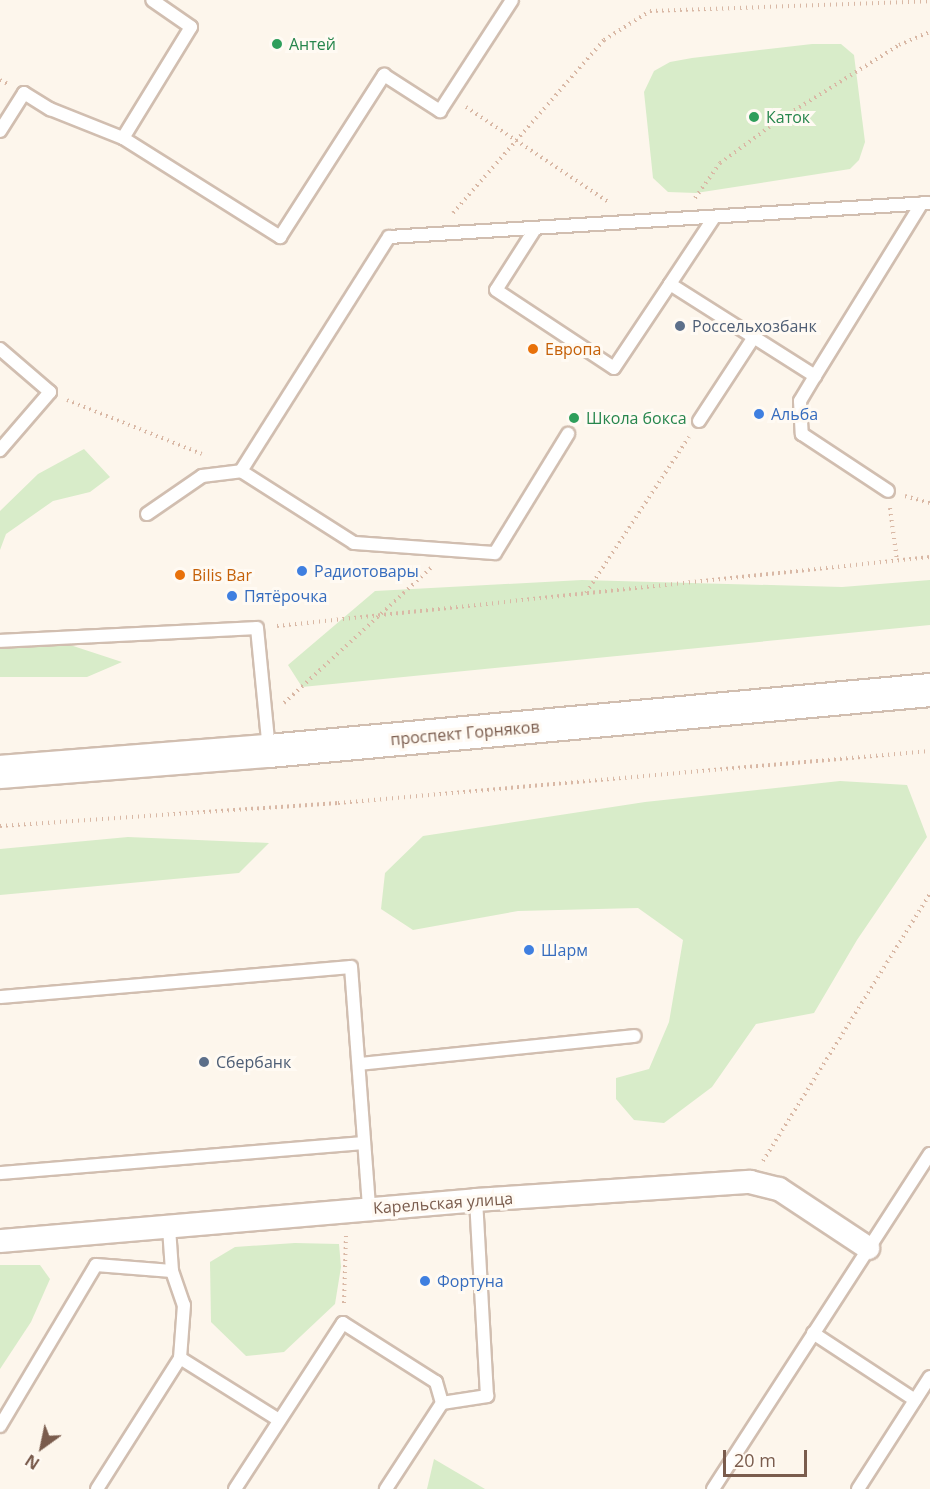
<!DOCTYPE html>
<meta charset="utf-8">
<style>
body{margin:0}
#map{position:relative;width:930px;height:1489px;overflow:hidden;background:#fdf6ec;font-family:"Open Sans",sans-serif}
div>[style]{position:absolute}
.green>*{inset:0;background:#d8ecc9}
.path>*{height:4px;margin-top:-2px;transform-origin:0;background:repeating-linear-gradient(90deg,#d9b8a5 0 1.5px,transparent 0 6px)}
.roads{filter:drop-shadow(2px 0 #d1beb0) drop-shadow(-2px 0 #d1beb0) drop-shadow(0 2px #d1beb0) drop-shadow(0 -2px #d1beb0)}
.service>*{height:12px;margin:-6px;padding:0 6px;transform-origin:6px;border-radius:6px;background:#fff}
.minor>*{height:22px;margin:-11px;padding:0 11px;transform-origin:11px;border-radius:11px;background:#fff}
.secondary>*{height:32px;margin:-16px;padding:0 16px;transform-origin:16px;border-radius:16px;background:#fff}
.dots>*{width:16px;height:16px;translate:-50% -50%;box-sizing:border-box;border:3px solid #fffaf3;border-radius:50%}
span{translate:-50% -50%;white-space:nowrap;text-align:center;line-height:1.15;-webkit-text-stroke:6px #fffaf3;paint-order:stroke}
.leisure-label{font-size:16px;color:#27864d}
.left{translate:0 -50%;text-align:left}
.service-label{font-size:16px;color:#4e5e75}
.food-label{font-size:16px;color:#c56008}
.shop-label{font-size:16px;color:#366cbe}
.street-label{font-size:16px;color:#7a5c4d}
.north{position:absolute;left:12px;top:1417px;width:60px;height:60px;-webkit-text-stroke:4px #fffaf3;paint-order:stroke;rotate:213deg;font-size:16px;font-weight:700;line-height:24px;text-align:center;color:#7a5c4d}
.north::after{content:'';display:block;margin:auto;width:21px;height:27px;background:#7a5c4d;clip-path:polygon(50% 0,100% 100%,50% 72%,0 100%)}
.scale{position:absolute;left:723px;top:1450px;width:84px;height:27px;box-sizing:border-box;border:3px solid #7a5c4d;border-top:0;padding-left:8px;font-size:18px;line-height:21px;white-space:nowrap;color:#7a5c4d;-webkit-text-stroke:4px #fffaf3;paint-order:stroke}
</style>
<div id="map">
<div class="green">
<div style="clip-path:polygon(812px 44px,841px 44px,854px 55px,865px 142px,859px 160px,850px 169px,696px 193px,668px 192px,653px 178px,644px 92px,654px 71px,670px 62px,692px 58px)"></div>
<div style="clip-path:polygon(84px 449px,110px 477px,90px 492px,53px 501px,6px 534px,0 550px,0 511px,38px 474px)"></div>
<div style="clip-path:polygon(582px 580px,842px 587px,930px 580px,930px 625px,302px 687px,288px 665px,375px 591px)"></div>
<div style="clip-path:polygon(28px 641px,67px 644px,122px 662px,87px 677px,0 677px,0 649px)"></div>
<div style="clip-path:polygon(840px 781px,907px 785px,927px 837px,857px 940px,814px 1013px,756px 1024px,712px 1087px,664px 1123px,634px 1120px,616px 1099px,616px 1078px,649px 1069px,669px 1022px,683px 940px,638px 908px,518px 911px,413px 930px,381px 909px,385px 873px,423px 836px,645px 802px)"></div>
<div style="clip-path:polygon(128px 837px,269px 843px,239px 873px,0 895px,0 849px)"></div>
<div style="clip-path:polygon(295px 1243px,339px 1244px,341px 1267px,335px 1304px,284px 1352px,246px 1356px,211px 1322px,210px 1262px,235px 1247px)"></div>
<div style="clip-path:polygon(0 1265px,40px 1265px,50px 1279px,31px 1322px,0 1369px)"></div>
<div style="clip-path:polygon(434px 1459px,485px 1489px,427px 1489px)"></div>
</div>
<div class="path">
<div style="left:0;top:80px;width:9px;rotate:27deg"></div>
<div style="left:466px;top:107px;width:173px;rotate:33.7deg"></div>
<div style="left:695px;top:198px;width:43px;rotate:-54.5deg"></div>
<div style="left:720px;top:163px;width:73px;rotate:-36.1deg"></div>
<div style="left:779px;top:120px;width:142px;rotate:-32deg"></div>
<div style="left:899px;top:45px;width:34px;rotate:-23deg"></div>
<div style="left:453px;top:213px;width:230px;rotate:-48.9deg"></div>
<div style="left:604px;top:40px;width:54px;rotate:-32.2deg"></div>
<div style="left:650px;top:11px;width:280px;rotate:-2deg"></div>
<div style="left:67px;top:400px;width:145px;rotate:21.8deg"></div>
<div style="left:905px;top:496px;width:26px;rotate:16deg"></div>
<div style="left:890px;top:508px;width:53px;rotate:82.5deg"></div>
<div style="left:586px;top:593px;width:187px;rotate:-56.6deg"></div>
<div style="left:277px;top:626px;width:657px;rotate:-6.03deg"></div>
<div style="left:284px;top:703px;width:200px;rotate:-42.6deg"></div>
<div style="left:0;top:826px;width:339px;rotate:-3.9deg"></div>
<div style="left:338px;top:803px;width:594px;rotate:-5.02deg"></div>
<div style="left:763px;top:1161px;width:315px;rotate:-58deg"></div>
<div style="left:344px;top:1303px;width:67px;rotate:-88.3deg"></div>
</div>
<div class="roads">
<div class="service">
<div style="left:0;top:131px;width:45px;rotate:-57.7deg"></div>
<div style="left:24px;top:93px;width:31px;rotate:32deg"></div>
<div style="left:50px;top:109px;width:79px;rotate:21.7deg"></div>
<div style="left:123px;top:138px;width:186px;rotate:32.2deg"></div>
<div style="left:280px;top:237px;width:193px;rotate:-57.3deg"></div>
<div style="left:384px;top:75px;width:67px;rotate:32.7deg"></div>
<div style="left:440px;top:111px;width:132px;rotate:-57deg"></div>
<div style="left:123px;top:138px;width:130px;rotate:-58.5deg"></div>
<div style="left:191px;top:27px;width:47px;rotate:-145.3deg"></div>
<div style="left:713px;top:219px;width:78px;rotate:123.5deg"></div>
<div style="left:670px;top:284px;width:172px;rotate:32.4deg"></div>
<div style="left:815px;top:376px;width:203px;rotate:-58.3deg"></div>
<div style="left:535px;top:229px;width:72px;rotate:122.6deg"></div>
<div style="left:496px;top:290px;width:141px;rotate:33.5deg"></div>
<div style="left:614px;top:368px;width:101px;rotate:-56.3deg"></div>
<div style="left:0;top:349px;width:66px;rotate:40.7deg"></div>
<div style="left:50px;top:392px;width:77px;rotate:130.8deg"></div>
<div style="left:815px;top:376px;width:29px;rotate:121deg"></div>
<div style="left:800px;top:401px;width:33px;rotate:87deg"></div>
<div style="left:802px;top:434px;width:103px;rotate:33.5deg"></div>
<div style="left:699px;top:421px;width:100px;rotate:-56.8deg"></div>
<div style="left:241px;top:471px;width:134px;rotate:32.5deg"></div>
<div style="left:354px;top:543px;width:141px;rotate:4.1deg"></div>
<div style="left:495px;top:553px;width:140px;rotate:-58.5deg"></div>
<div style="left:147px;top:514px;width:67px;rotate:-34.6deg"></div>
<div style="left:202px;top:476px;width:39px;rotate:-7deg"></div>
<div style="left:241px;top:471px;width:277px;rotate:-57.7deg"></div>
<div style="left:389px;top:237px;width:542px;rotate:-3.6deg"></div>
<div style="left:0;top:641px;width:257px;rotate:-2.9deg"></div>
<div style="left:257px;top:628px;width:123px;rotate:84.4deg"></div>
<div style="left:0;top:997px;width:352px;rotate:-4.9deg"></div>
<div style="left:351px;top:967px;width:243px;rotate:85.7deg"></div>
<div style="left:359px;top:1064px;width:277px;rotate:-5.8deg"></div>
<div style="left:0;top:1173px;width:365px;rotate:-4.7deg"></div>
<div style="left:169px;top:1228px;width:43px;rotate:86deg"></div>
<div style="left:172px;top:1271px;width:36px;rotate:71deg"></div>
<div style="left:184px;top:1305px;width:53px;rotate:94.3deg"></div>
<div style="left:180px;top:1358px;width:117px;rotate:32.1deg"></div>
<div style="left:813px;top:1333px;width:122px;rotate:33.3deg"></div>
<div style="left:442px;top:1403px;width:46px;rotate:-8.8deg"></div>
<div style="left:487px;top:1396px;width:196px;rotate:-93.2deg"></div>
<div style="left:0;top:1426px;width:187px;rotate:-59.2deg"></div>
<div style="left:96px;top:1265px;width:76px;rotate:4.5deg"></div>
<div style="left:97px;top:1489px;width:155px;rotate:-57.6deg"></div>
<div style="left:235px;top:1489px;width:198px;rotate:-57deg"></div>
<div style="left:343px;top:1323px;width:110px;rotate:32.4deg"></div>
<div style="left:436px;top:1382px;width:22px;rotate:74deg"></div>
<div style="left:442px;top:1403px;width:103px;rotate:123.1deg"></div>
<div style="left:713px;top:1489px;width:399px;rotate:-57.1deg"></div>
<div style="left:858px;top:1489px;width:133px;rotate:-57.3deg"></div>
</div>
<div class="minor">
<div style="left:0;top:1241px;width:478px;rotate:-4.9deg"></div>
<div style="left:476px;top:1200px;width:275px;rotate:-3.8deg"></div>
<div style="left:750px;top:1182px;width:30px;rotate:14deg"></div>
<div style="left:779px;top:1189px;width:107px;rotate:33.5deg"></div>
</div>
<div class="secondary">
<div style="left:0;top:772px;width:270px;rotate:-4.5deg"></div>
<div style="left:269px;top:751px;width:664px;rotate:-5.27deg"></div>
</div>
</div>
<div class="dots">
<div style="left:277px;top:44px;background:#2e9e5b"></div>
<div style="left:754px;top:117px;background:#2e9e5b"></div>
<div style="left:680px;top:326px;background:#5c6f8a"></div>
<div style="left:533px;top:349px;background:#e8710a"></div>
<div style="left:759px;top:414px;background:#3f7fe0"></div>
<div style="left:574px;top:418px;background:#2e9e5b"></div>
<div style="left:302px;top:571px;background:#3f7fe0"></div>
<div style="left:180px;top:575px;background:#e8710a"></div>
<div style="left:232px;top:596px;background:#3f7fe0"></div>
<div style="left:529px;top:950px;background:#3f7fe0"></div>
<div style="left:204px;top:1062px;background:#5c6f8a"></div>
<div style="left:425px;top:1281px;background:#3f7fe0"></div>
</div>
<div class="leisure-label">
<span class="left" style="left:289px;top:44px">Антей</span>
<span class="left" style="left:766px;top:117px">Каток</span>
<span class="left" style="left:586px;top:418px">Школа бокса</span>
</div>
<div class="service-label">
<span class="left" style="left:692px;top:326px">Россельхозбанк</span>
<span class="left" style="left:216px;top:1062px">Сбербанк</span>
</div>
<div class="food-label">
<span class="left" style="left:545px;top:349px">Европа</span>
<span class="left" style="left:192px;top:575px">Bilis Bar</span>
</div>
<div class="shop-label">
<span class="left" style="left:771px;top:414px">Альба</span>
<span class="left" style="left:314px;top:571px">Радиотовары</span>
<span class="left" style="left:244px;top:596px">Пятёрочка</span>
<span class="left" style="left:541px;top:950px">Шарм</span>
<span class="left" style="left:437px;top:1281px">Фортуна</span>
</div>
<div class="street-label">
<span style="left:465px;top:733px;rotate:-5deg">проспект Горняков</span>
<span style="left:443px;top:1203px;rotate:-4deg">Карельская улица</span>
</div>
<div class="north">N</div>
<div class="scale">20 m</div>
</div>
